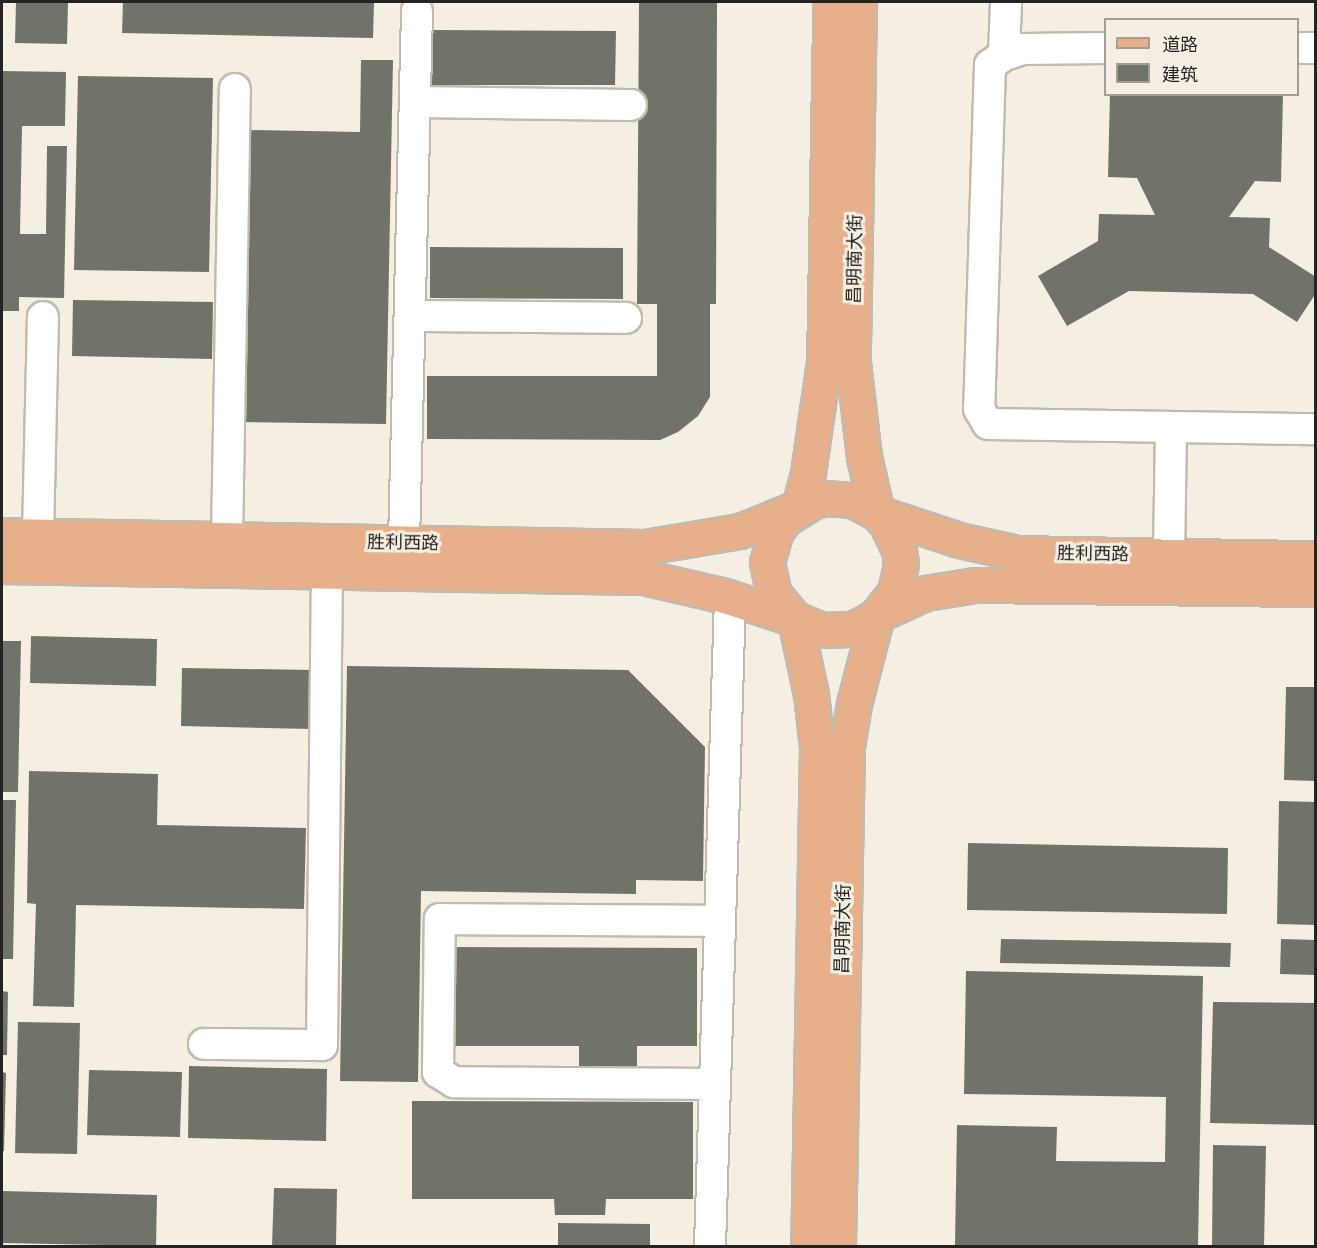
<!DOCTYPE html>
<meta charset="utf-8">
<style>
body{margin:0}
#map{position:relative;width:1317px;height:1248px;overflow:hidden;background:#f4eee3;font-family:"Public Sans","Noto Sans SC",sans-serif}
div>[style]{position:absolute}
.building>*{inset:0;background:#717369}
.roads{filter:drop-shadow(2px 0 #c0bab0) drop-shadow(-2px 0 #c0bab0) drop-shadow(0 2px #c0bab0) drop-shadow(0 -2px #c0bab0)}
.minor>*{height:30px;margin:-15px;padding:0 15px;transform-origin:15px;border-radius:15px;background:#fff}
.major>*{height:33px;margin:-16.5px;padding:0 16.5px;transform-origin:16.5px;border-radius:16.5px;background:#e8af8b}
span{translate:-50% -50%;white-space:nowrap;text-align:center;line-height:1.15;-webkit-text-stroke:6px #f4eee3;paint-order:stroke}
.street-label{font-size:18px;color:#262420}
.frame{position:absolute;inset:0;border:3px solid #262420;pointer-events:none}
.legend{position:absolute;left:1104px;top:18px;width:195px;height:78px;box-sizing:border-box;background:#f4eee3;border:2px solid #a29d95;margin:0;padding:8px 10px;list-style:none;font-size:18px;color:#262420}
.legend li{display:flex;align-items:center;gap:12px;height:30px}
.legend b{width:30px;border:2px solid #a29d95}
</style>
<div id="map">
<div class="building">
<div style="clip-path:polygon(16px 2px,68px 2px,67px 44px,15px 43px)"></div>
<div style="clip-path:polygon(123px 2px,374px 2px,373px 38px,122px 33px)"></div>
<div style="clip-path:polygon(639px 2px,717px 2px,716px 304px,710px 304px,710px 397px,698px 416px,678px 432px,660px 440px,427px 439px,427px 376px,657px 376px,657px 304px,637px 304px)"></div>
<div style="clip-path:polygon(433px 30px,616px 31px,615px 85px,432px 85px)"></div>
<div style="clip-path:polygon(361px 60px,393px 60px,386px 424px,242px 422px,247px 130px,360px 132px)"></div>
<div style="clip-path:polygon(2px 71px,66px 72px,65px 126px,22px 126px,20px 234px,46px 234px,47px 146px,67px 146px,64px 298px,19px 297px,19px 311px,2px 311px)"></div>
<div style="clip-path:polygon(78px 76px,213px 78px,209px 272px,74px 270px)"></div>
<div style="clip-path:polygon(1110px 94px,1283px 94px,1281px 182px,1255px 181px,1229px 217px,1270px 218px,1269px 247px,1316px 277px,1316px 293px,1297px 322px,1253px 294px,1129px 291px,1067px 326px,1038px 276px,1098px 241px,1099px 214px,1155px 215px,1137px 178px,1108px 177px)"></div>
<div style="clip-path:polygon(430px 247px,623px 248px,623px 299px,430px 298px)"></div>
<div style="clip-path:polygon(73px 300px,213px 302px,212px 359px,72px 356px)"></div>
<div style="clip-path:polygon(31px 636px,157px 639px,156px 686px,30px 683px)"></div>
<div style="clip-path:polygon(2px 641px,21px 641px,18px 792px,2px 792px)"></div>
<div style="clip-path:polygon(347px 666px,628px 670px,705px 747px,703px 881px,636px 880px,636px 894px,421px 891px,418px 1082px,340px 1081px)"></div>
<div style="clip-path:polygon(182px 668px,313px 670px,311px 729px,181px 726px)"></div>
<div style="clip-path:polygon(1286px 687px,1316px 687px,1316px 781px,1284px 780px)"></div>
<div style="clip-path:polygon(29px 771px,158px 774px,157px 825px,306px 828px,304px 909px,76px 905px,74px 1007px,33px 1006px,36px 904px,27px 903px)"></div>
<div style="clip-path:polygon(2px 800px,16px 800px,13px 959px,2px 959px)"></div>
<div style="clip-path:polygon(1279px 801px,1316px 802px,1316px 925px,1277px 924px)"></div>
<div style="clip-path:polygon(968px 843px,1228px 848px,1227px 914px,967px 910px)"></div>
<div style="clip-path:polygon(1001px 939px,1231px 943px,1230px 967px,1000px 963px)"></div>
<div style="clip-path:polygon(1281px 939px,1316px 940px,1316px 975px,1280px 974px)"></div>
<div style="clip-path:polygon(454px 947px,697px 948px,697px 1046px,637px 1046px,637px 1072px,579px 1072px,579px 1046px,453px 1046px)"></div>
<div style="clip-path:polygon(966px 971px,1203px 976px,1198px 1246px,955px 1246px,957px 1125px,1057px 1127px,1056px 1161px,1165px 1162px,1166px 1097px,964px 1094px)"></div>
<div style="clip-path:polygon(2px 991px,8px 992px,7px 1055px,2px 1055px)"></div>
<div style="clip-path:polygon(1213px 1002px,1316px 1003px,1316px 1125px,1210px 1123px)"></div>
<div style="clip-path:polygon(18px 1022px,80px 1023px,77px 1154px,15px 1153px)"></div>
<div style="clip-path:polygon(189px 1066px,327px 1069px,326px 1141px,188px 1138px)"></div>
<div style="clip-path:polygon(89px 1070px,182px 1072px,180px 1137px,87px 1135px)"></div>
<div style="clip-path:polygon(2px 1072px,6px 1073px,4px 1151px,2px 1151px)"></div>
<div style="clip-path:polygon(412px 1101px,693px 1102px,693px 1199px,606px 1199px,605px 1215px,555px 1215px,554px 1199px,412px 1199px)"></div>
<div style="clip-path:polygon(1213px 1145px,1266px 1146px,1264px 1246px,1212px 1246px)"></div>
<div style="clip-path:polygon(274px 1188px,337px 1189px,336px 1246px,272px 1246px)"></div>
<div style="clip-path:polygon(2px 1191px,157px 1195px,156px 1246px,2px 1243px)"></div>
<div style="clip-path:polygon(558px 1223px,650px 1224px,650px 1246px,558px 1246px)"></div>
</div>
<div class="roads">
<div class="minor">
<div style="left:1106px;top:48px;width:83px;rotate:179.3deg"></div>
<div style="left:1023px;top:49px;width:20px;rotate:162deg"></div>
<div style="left:1004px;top:55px;width:17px;rotate:144deg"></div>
<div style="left:990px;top:65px;width:344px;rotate:91.8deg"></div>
<div style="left:979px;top:409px;width:17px;rotate:59deg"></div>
<div style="left:988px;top:424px;width:328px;rotate:0.9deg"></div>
<div style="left:1298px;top:48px;width:18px"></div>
<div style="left:1004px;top:55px;width:53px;rotate:-87.8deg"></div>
<div style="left:415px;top:102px;width:216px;rotate:0.8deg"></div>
<div style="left:410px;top:316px;width:216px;rotate:0.5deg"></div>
<div style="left:38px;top:536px;width:219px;rotate:-88.7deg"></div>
<div style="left:227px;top:540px;width:451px;rotate:-89deg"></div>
<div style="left:404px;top:543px;width:532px;rotate:-88.6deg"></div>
<div style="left:1169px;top:556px;width:129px;rotate:-89.1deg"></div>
<div style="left:204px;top:1044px;width:118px;rotate:0.5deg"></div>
<div style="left:322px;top:1045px;width:473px;rotate:-89.4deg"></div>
<div style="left:715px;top:1084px;width:261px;rotate:-179.6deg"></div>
<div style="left:454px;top:1082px;width:19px;rotate:-148deg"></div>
<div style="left:438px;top:1072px;width:153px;rotate:-89.3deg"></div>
<div style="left:440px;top:919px;width:280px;rotate:0.4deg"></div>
<div style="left:710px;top:1246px;width:648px;rotate:-88.23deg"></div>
</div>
<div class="major">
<div style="left:859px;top:2px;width:361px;rotate:91deg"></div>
<div style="left:853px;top:363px;width:95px;rotate:83.3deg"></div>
<div style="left:864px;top:457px;width:57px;rotate:76.9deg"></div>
<div style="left:877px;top:513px;width:86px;rotate:18.2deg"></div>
<div style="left:959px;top:540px;width:59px;rotate:12.6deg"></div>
<div style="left:1017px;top:553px;width:299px;rotate:1deg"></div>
<div style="left:2px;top:535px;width:643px;rotate:1.07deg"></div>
<div style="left:645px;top:547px;width:96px;rotate:-9.6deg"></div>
<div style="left:740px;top:531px;width:64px;rotate:-22.1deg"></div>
<div style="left:799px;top:507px;width:35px;rotate:-75deg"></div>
<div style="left:808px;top:473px;width:112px;rotate:-81.8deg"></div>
<div style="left:824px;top:362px;width:360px;rotate:-89deg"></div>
<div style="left:2px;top:566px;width:641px;rotate:0.98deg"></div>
<div style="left:643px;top:577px;width:84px;rotate:13deg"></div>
<div style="left:725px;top:596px;width:74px;rotate:18.2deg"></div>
<div style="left:795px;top:619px;width:77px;rotate:78deg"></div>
<div style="left:811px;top:694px;width:53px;rotate:83.5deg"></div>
<div style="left:817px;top:747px;width:499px;rotate:91deg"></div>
<div style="left:838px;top:1246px;width:500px;rotate:-88.97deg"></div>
<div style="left:847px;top:746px;width:43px;rotate:-80.5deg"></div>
<div style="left:854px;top:704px;width:92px;rotate:-75.5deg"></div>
<div style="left:877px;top:615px;width:29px;rotate:-52deg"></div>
<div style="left:895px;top:592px;width:29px;rotate:-78deg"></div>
<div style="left:901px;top:564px;width:14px;rotate:-98deg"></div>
<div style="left:899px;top:550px;width:29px;rotate:-115deg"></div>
<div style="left:887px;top:524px;width:15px;rotate:-132deg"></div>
<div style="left:877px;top:513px;width:27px;rotate:-152deg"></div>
<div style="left:853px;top:500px;width:28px;rotate:-176deg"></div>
<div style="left:825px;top:498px;width:14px;rotate:163deg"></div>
<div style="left:812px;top:502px;width:31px;rotate:148deg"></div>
<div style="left:786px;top:518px;width:16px;rotate:128deg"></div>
<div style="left:776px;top:531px;width:32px;rotate:106deg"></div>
<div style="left:767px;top:562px;width:33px;rotate:78deg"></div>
<div style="left:774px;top:594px;width:33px;rotate:50deg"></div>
<div style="left:795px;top:619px;width:29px;rotate:22deg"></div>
<div style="left:822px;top:630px;width:29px;rotate:-2deg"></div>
<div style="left:851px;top:629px;width:15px;rotate:-23deg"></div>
<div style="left:865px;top:623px;width:14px;rotate:-34deg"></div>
<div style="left:877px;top:615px;width:53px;rotate:-24.6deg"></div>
<div style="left:925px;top:593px;width:51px;rotate:-9.1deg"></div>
<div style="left:975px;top:585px;width:341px;rotate:0.7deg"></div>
</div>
</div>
<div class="street-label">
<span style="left:855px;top:259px;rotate:-89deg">昌明南大街</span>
<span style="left:403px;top:543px;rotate:1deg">胜利西路</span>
<span style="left:1093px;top:554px;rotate:1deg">胜利西路</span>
<span style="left:843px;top:929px;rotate:-89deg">昌明南大街</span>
</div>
<div class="frame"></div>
<ul class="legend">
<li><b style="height:8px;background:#e8af8b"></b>道路</li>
<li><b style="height:16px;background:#717369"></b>建筑</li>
</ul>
</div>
